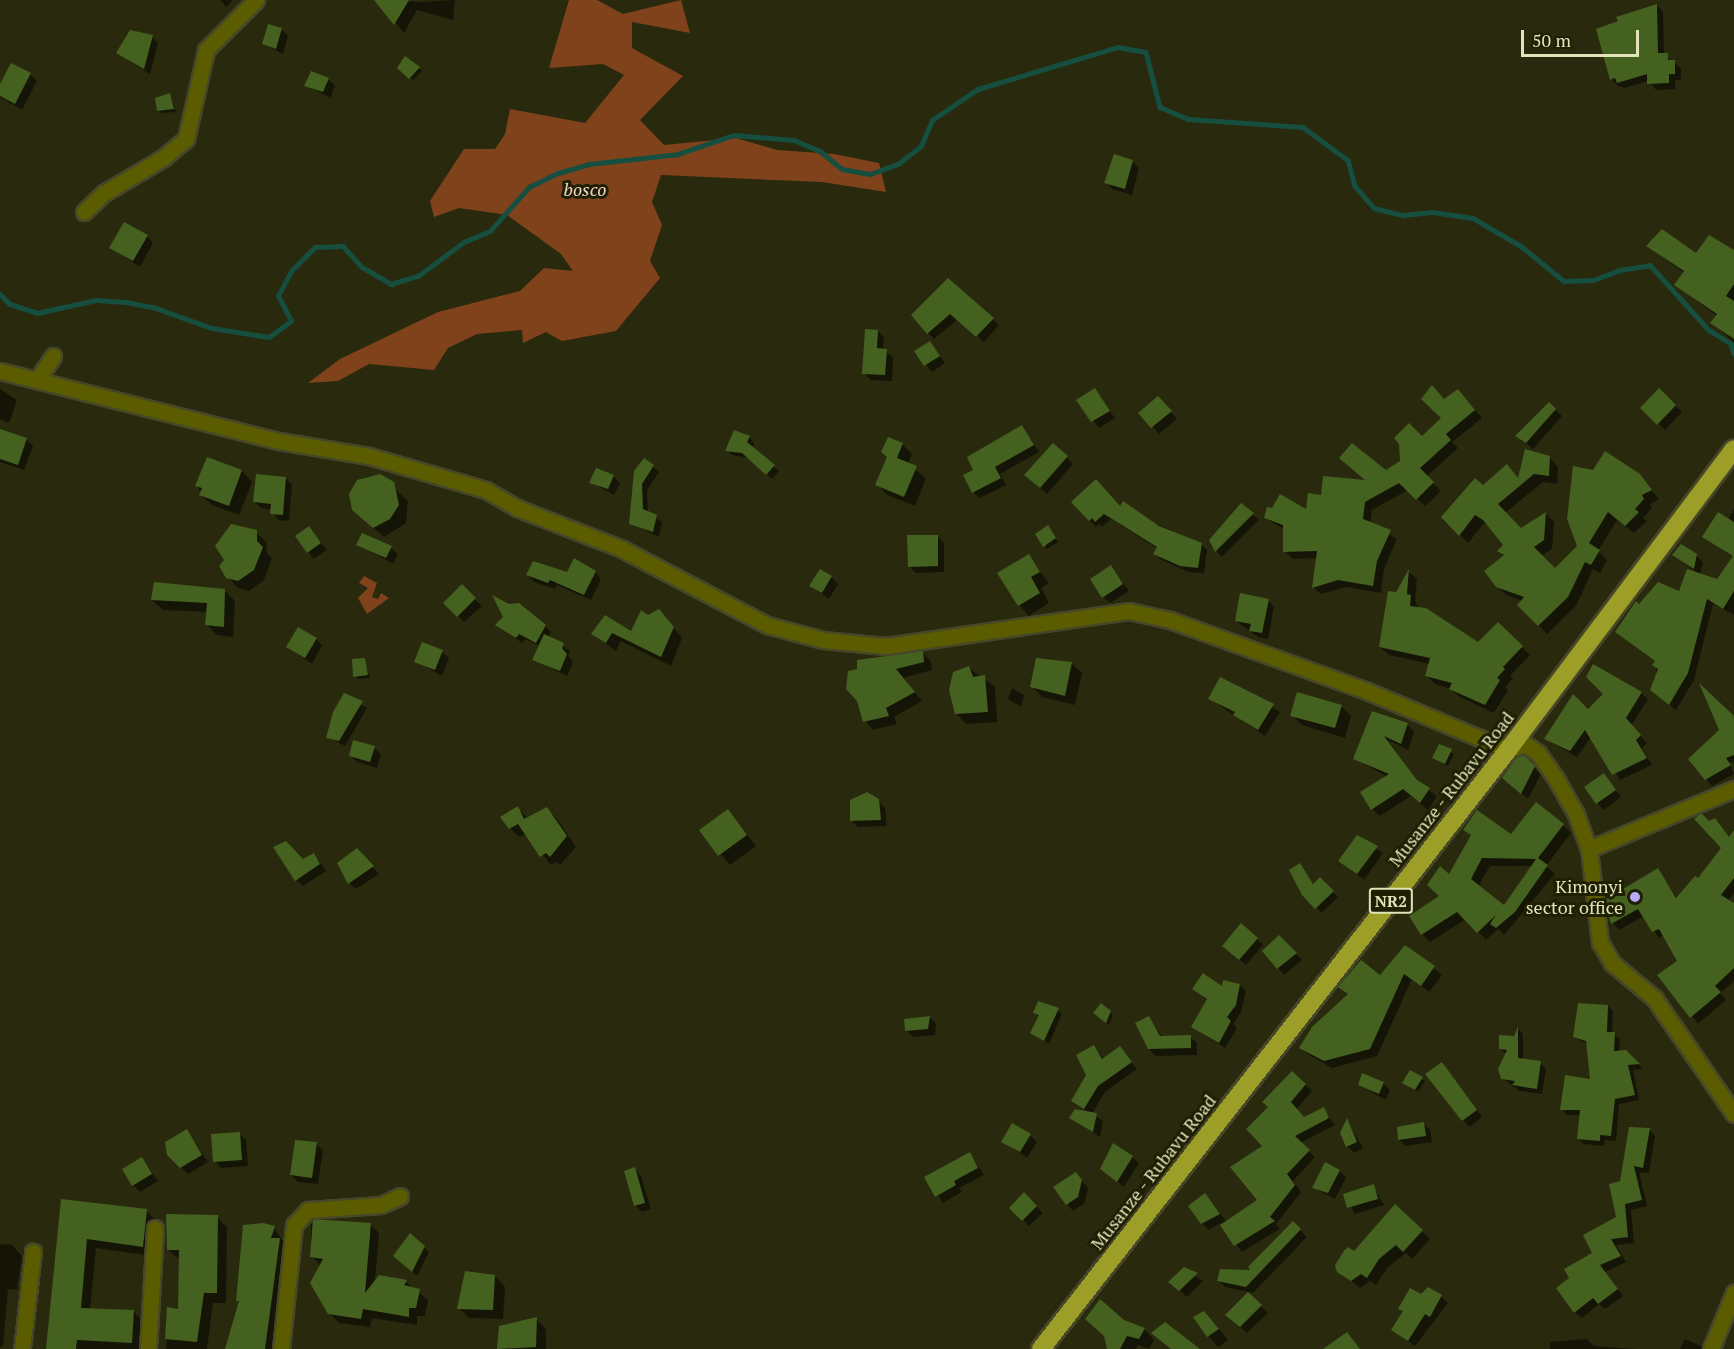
<!DOCTYPE html>
<style>
body{margin:0}
#map{position:relative;width:1734px;height:1349px;overflow:hidden;background:#29290e;font-family:"PT Serif",serif}
div>[style]{position:absolute}
.forest>*{inset:0;background:#7f421b}
.shadow>*{inset:0;background:#0007}
.stream>*{height:4.5px;margin:-2.25px;padding:0 2.25px;transform-origin:2.25px;border-radius:2.25px;background:#164f3f}
.building>*{inset:0;background:#446120}
.roads{filter:drop-shadow(2px 0 #464729) drop-shadow(-2px 0 #464729) drop-shadow(0 2px #464729) drop-shadow(0 -2px #464729)}
.street>*{height:15px;margin:-7.5px;padding:0 7.5px;transform-origin:7.5px;border-radius:7.5px;background:#5b5b00}
.highway>*{height:18px;margin:-9px;padding:0 9px;transform-origin:9px;border-radius:9px;background:#9d9e28}
.dots>*{width:16px;height:16px;translate:-50% -50%;box-sizing:border-box;border:3px solid #1f1f04;border-radius:50%}
span{translate:-50% -50%;white-space:nowrap;text-align:center;line-height:1.15;-webkit-text-stroke:6px #1f1f04;paint-order:stroke}
.shield-label span{padding:2px 4px;background:#1f1f04;border:2px solid;border-radius:4px;-webkit-text-stroke-width:0}
.shield-label{font-size:16px;color:#e1e3b9;font-weight:700}
.park-label{font-size:18px;color:#f2d5c6;font-style:italic}
.street-label{font-size:18px;color:#e1e3b9}
.poi-label{font-size:18px;color:#e1e3b9}
.right{translate:-100% -50%;text-align:right}
.scale{position:absolute;left:1521px;top:30px;width:118px;height:27px;box-sizing:border-box;border:3px solid #e1e3b9;border-top:0;padding-left:8px;font-size:18px;line-height:21px;white-space:nowrap;color:#e1e3b9;-webkit-text-stroke:4px #1f1f04;paint-order:stroke}
</style>
<div id="map">
<div class="forest">
<div style="clip-path:polygon(569px 0,597px 0,623px 14px,681px 0,690px 33px,632px 22px,632px 48px,683px 76px,640px 120px,664px 145px,736px 138px,777px 150px,834px 154px,879px 163px,886px 192px,822px 182px,661px 175px,652px 202px,662px 225px,650px 261px,660px 278px,616px 331px,562px 341px,546px 332px,523px 343px,522px 330px,477px 334px,448px 348px,434px 370px,369px 364px,338px 381px,308px 383px,340px 359px,438px 312px,520px 291px,544px 268px,573px 271px,561px 254px,507px 215px,459px 208px,434px 217px,430px 201px,464px 149px,495px 149px,505px 134px,510px 109px,585px 123px,624px 75px,603px 64px,549px 68px)"></div>
<div style="clip-path:polygon(364px 576px,377px 583px,372px 597px,378px 599px,381px 593px,389px 598px,367px 614px,358px 598px,368px 588px,359px 583px)"></div>
</div>
<div class="shadow">
<div style="clip-path:polygon(220px 0,233px 0,226px 7px)"></div>
<div style="clip-path:polygon(376px 0,421px 2px,455px 0,453px 20px,417px 10px,404px 33px)"></div>
<div style="clip-path:polygon(1657px 5px,1663px 12px,1664px 55px,1681px 68px,1681px 80px,1675px 80px,1675px 89px,1656px 90px,1649px 81px,1625px 88px,1618px 86px,1611px 79px)"></div>
<div style="clip-path:polygon(281px 29px,288px 36px,283px 54px,264px 44px)"></div>
<div style="clip-path:polygon(152px 37px,158px 43px,150px 74px,118px 53px)"></div>
<div style="clip-path:polygon(399px 68px,419px 68px,422px 71px,413px 80px)"></div>
<div style="clip-path:polygon(30px 74px,37px 81px,22px 110px,0 97px,0 87px)"></div>
<div style="clip-path:polygon(328px 79px,335px 86px,330px 98px,306px 85px)"></div>
<div style="clip-path:polygon(170px 95px,176px 112px,161px 113px,158px 110px)"></div>
<div style="clip-path:polygon(1115px 156px,1133px 162px,1139px 168px,1132px 195px,1112px 189px,1106px 182px)"></div>
<div style="clip-path:polygon(147px 236px,153px 243px,140px 267px,111px 248px)"></div>
<div style="clip-path:polygon(1648px 246px,1697px 255px,1734px 252px,1734px 342px,1712px 323px,1717px 316px,1676px 285px,1684px 273px)"></div>
<div style="clip-path:polygon(948px 280px,999px 325px,984px 342px,958px 319px,934px 339px,928px 333px)"></div>
<div style="clip-path:polygon(878px 331px,884px 338px,883px 350px,893px 357px,892px 381px,871px 380px,864px 373px)"></div>
<div style="clip-path:polygon(930px 343px,945px 363px,932px 372px,916px 352px)"></div>
<div style="clip-path:polygon(0 389px,17px 400px,9px 423px,0 419px)"></div>
<div style="clip-path:polygon(1095px 390px,1115px 418px,1099px 428px,1078px 401px)"></div>
<div style="clip-path:polygon(1659px 390px,1682px 412px,1665px 430px,1642px 408px)"></div>
<div style="clip-path:polygon(1465px 398px,1482px 418px,1452px 442px,1458px 448px,1426px 477px,1441px 491px,1425px 506px,1408px 490px,1372px 510px,1370px 523px,1397px 539px,1384px 569px,1381px 593px,1346px 587px,1321px 594px,1313px 587px,1317px 558px,1293px 559px,1285px 551px,1284px 529px,1265px 518px,1308px 511px,1322px 496px,1368px 482px,1402px 462px,1443px 418px,1445px 401px)"></div>
<div style="clip-path:polygon(1549px 404px,1562px 416px,1533px 449px,1518px 436px)"></div>
<div style="clip-path:polygon(1165px 405px,1177px 419px,1159px 434px,1141px 413px)"></div>
<div style="clip-path:polygon(1022px 426px,1039px 452px,1000px 474px,1006px 485px,980px 498px,973px 492px,975px 471px)"></div>
<div style="clip-path:polygon(0 435px,26px 439px,33px 446px,24px 470px,0 462px)"></div>
<div style="clip-path:polygon(749px 437px,754px 443px,752px 448px,779px 471px,772px 479px,749px 458px,732px 455px,727px 450px)"></div>
<div style="clip-path:polygon(902px 444px,912px 454px,908px 464px,926px 478px,915px 506px,887px 495px,877px 484px)"></div>
<div style="clip-path:polygon(1067px 457px,1073px 464px,1047px 494px,1033px 482px)"></div>
<div style="clip-path:polygon(1550px 458px,1558px 467px,1557px 484px,1543px 482px,1505px 513px,1521px 530px,1546px 514px,1554px 522px,1552px 549px,1541px 556px,1555px 570px,1578px 547px,1593px 471px,1639px 475px,1659px 499px,1650px 504px,1652px 508px,1643px 518px,1647px 521px,1634px 533px,1617px 520px,1598px 551px,1607px 560px,1600px 573px,1593px 569px,1576px 606px,1547px 634px,1519px 605px,1522px 601px,1506px 595px,1497px 586px,1505px 557px,1499px 551px,1505px 545px,1490px 526px,1484px 523px,1468px 543px,1460px 535px,1483px 487px,1519px 480px)"></div>
<div style="clip-path:polygon(207px 459px,242px 471px,252px 482px,239px 515px,212px 505px,201px 495px,197px 485px)"></div>
<div style="clip-path:polygon(644px 460px,659px 472px,647px 490px,648px 513px,662px 522px,659px 537px,631px 523px)"></div>
<div style="clip-path:polygon(380px 475px,408px 501px,406px 523px,384px 537px,353px 510px,351px 494px,365px 477px)"></div>
<div style="clip-path:polygon(613px 476px,620px 483px,614px 495px,591px 482px)"></div>
<div style="clip-path:polygon(286px 478px,292px 485px,289px 521px,278px 520px,272px 510px,261px 508px,255px 502px)"></div>
<div style="clip-path:polygon(1073px 502px,1121px 508px,1201px 544px,1207px 550px,1204px 573px,1188px 572px,1162px 560px,1155px 554px,1158px 549px,1111px 519px,1102px 527px,1099px 524px,1096px 527px)"></div>
<div style="clip-path:polygon(1241px 505px,1259px 520px,1222px 557px,1216px 551px)"></div>
<div style="clip-path:polygon(1734px 509px,1734px 550px,1731px 555px,1704px 537px,1728px 520px)"></div>
<div style="clip-path:polygon(309px 528px,327px 550px,314px 559px,308px 552px)"></div>
<div style="clip-path:polygon(1050px 530px,1058px 542px,1047px 549px,1045px 546px)"></div>
<div style="clip-path:polygon(256px 532px,266px 542px,267px 553px,272px 558px,264px 580px,249px 591px,238px 588px,228px 577px)"></div>
<div style="clip-path:polygon(937px 536px,944px 543px,944px 572px,916px 573px,909px 566px)"></div>
<div style="clip-path:polygon(358px 544px,391px 548px,398px 554px,393px 564px)"></div>
<div style="clip-path:polygon(1674px 555px,1696px 555px,1703px 562px,1700px 575px,1718px 581px,1734px 557px,1734px 615px,1713px 604px,1694px 680px,1676px 710px,1658px 696px,1656px 662px,1623px 638px,1639px 606px,1680px 593px,1699px 574px)"></div>
<div style="clip-path:polygon(1028px 556px,1049px 583px,1041px 588px,1049px 603px,1029px 616px,1019px 605px)"></div>
<div style="clip-path:polygon(1111px 567px,1129px 591px,1110px 603px,1103px 597px)"></div>
<div style="clip-path:polygon(595px 572px,601px 579px,591px 600px,557px 585px,555px 589px,534px 582px,528px 575px)"></div>
<div style="clip-path:polygon(1409px 572px,1417px 579px,1415px 601px,1419px 608px,1478px 644px,1498px 624px,1530px 655px,1510px 676px,1513px 678px,1505px 687px,1508px 690px,1494px 713px,1460px 697px,1451px 689px,1435px 684px,1427px 676px,1430px 664px,1389px 655px,1380px 647px,1397px 593px)"></div>
<div style="clip-path:polygon(831px 577px,838px 584px,829px 599px,811px 586px)"></div>
<div style="clip-path:polygon(462px 586px,482px 606px,464px 622px,445px 603px)"></div>
<div style="clip-path:polygon(225px 591px,235px 601px,233px 637px,217px 635px,206px 624px,207px 612px,163px 610px,152px 600px)"></div>
<div style="clip-path:polygon(1268px 600px,1274px 607px,1268px 639px,1258px 637px,1236px 621px)"></div>
<div style="clip-path:polygon(512px 603px,545px 626px,551px 632px,548px 637px,570px 651px,568px 656px,573px 662px,567px 676px,534px 659px,540px 646px,525px 639px,522px 643px,498px 625px)"></div>
<div style="clip-path:polygon(659px 610px,682px 638px,671px 666px,621px 641px,616px 651px,593px 634px,605px 617px,631px 633px)"></div>
<div style="clip-path:polygon(316px 639px,322px 645px,312px 664px,288px 647px)"></div>
<div style="clip-path:polygon(442px 652px,449px 658px,442px 676px,416px 661px)"></div>
<div style="clip-path:polygon(922px 652px,931px 661px,932px 670px,903px 678px,922px 701px,894px 717px,897px 724px,873px 730px,865px 721px,858px 700px,848px 689px)"></div>
<div style="clip-path:polygon(364px 660px,370px 678px,358px 679px,355px 676px)"></div>
<div style="clip-path:polygon(1071px 663px,1082px 673px,1075px 705px,1042px 697px,1032px 686px)"></div>
<div style="clip-path:polygon(969px 668px,995px 687px,997px 722px,966px 724px,956px 713px)"></div>
<div style="clip-path:polygon(1220px 679px,1280px 712px,1265px 736px,1210px 699px)"></div>
<div style="clip-path:polygon(1012px 688px,1024px 695px,1021px 707px,1008px 699px)"></div>
<div style="clip-path:polygon(1641px 693px,1648px 699px,1631px 726px,1647px 743px,1642px 748px,1652px 765px,1620px 780px,1591px 737px,1577px 757px,1546px 739px,1588px 711px)"></div>
<div style="clip-path:polygon(345px 695px,367px 708px,345px 746px,328px 737px)"></div>
<div style="clip-path:polygon(1341px 706px,1351px 716px,1345px 738px,1302px 725px,1292px 715px)"></div>
<div style="clip-path:polygon(1373px 713px,1407px 724px,1414px 732px,1408px 750px,1388px 740px,1419px 783px,1437px 796px,1428px 810px,1411px 796px,1380px 816px,1372px 809px,1388px 777px,1355px 759px)"></div>
<div style="clip-path:polygon(1734px 718px,1734px 762px,1730px 763px,1734px 774px,1712px 786px,1706px 779px)"></div>
<div style="clip-path:polygon(1440px 746px,1454px 754px,1448px 766px,1434px 758px)"></div>
<div style="clip-path:polygon(374px 748px,381px 754px,377px 768px,357px 762px,350px 755px)"></div>
<div style="clip-path:polygon(1523px 757px,1541px 774px,1528px 799px,1509px 782px)"></div>
<div style="clip-path:polygon(1604px 775px,1621px 797px,1604px 810px,1597px 803px)"></div>
<div style="clip-path:polygon(878px 801px,885px 808px,887px 826px,858px 827px,852px 821px)"></div>
<div style="clip-path:polygon(518px 808px,528px 819px,547px 809px,557px 819px,576px 847px,560px 865px,557px 862px,551px 865px,526px 834px,519px 837px,510px 828px)"></div>
<div style="clip-path:polygon(728px 811px,756px 846px,730px 865px,701px 830px)"></div>
<div style="clip-path:polygon(1715px 820px,1734px 844px,1734px 893px,1728px 901px,1734px 904px,1734px 981px,1720px 993px,1726px 1000px,1698px 1024px,1659px 975px,1679px 962px,1664px 935px,1659px 938px,1644px 916px,1619px 930px,1613px 923px,1607px 901px,1658px 870px,1678px 899px,1699px 880px,1723px 847px,1709px 822px)"></div>
<div style="clip-path:polygon(evenodd,1563px 825px,1571px 833px,1546px 866px,1555px 874px,1504px 935px,1498px 929px,1486px 940px,1466px 919px,1430px 942px,1422px 934px,1411px 916px,1441px 896px,1472px 837px,1465px 830px,1511px 836px,1563px 825px,1490px 866px,1533px 866px,1504px 907px,1478px 887px,1490px 866px)"></div>
<div style="clip-path:polygon(1358px 836px,1383px 853px,1364px 880px,1340px 861px)"></div>
<div style="clip-path:polygon(314px 854px,326px 871px,303px 886px,296px 880px,303px 861px)"></div>
<div style="clip-path:polygon(363px 856px,379px 874px,356px 889px,349px 883px)"></div>
<div style="clip-path:polygon(1300px 865px,1314px 885px,1320px 879px,1338px 897px,1322px 913px,1303px 894px)"></div>
<div style="clip-path:polygon(1279px 937px,1302px 960px,1284px 975px,1278px 968px)"></div>
<div style="clip-path:polygon(1257px 939px,1263px 945px,1246px 965px,1231px 952px)"></div>
<div style="clip-path:polygon(1405px 947px,1442px 975px,1429px 992px,1412px 979px,1377px 1056px,1332px 1068px,1308px 1054px,1301px 1047px,1349px 995px,1340px 987px,1380px 977px)"></div>
<div style="clip-path:polygon(1240px 985px,1246px 991px,1241px 1012px,1233px 1024px,1237px 1028px,1225px 1048px,1193px 1027px,1208px 1001px,1194px 989px)"></div>
<div style="clip-path:polygon(1608px 1006px,1613px 1011px,1612px 1033px,1620px 1039px,1619px 1052px,1626px 1051px,1643px 1069px,1633px 1070px,1639px 1100px,1619px 1104px,1616px 1141px,1605px 1140px,1604px 1146px,1584px 1144px,1578px 1139px,1581px 1115px,1567px 1115px,1562px 1109px,1591px 1081px,1588px 1044px,1574px 1037px)"></div>
<div style="clip-path:polygon(1058px 1010px,1062px 1014px,1049px 1044px,1032px 1033px,1040px 1017px,1035px 1012px)"></div>
<div style="clip-path:polygon(1110px 1012px,1113px 1015px,1109px 1025px,1097px 1015px)"></div>
<div style="clip-path:polygon(930px 1017px,936px 1024px,935px 1035px,914px 1037px,907px 1031px,906px 1020px)"></div>
<div style="clip-path:polygon(1149px 1018px,1163px 1038px,1190px 1037px,1197px 1043px,1197px 1055px,1156px 1056px,1149px 1049px)"></div>
<div style="clip-path:polygon(1519px 1030px,1523px 1034px,1523px 1060px,1540px 1063px,1546px 1069px,1542px 1094px,1520px 1091px,1502px 1078px,1507px 1055px,1501px 1049px)"></div>
<div style="clip-path:polygon(1094px 1047px,1104px 1059px,1120px 1048px,1137px 1069px,1105px 1092px,1092px 1114px,1103px 1121px,1100px 1137px,1071px 1118px,1087px 1112px,1073px 1101px,1088px 1075px)"></div>
<div style="clip-path:polygon(1442px 1064px,1482px 1117px,1470px 1127px,1463px 1120px)"></div>
<div style="clip-path:polygon(1410px 1072px,1425px 1081px,1418px 1092px,1407px 1085px)"></div>
<div style="clip-path:polygon(1292px 1073px,1312px 1091px,1296px 1110px,1304px 1119px,1323px 1109px,1335px 1125px,1300px 1143px,1315px 1157px,1293px 1181px,1301px 1192px,1276px 1224px,1280px 1229px,1242px 1252px,1221px 1223px,1209px 1230px,1202px 1223px,1205px 1195px,1227px 1222px,1259px 1200px,1270px 1107px)"></div>
<div style="clip-path:polygon(1383px 1083px,1390px 1090px,1386px 1100px,1359px 1085px)"></div>
<div style="clip-path:polygon(1347px 1121px,1363px 1148px,1354px 1153px,1347px 1146px)"></div>
<div style="clip-path:polygon(1424px 1124px,1430px 1130px,1432px 1142px,1406px 1146px,1399px 1140px)"></div>
<div style="clip-path:polygon(1649px 1129px,1655px 1136px,1649px 1173px,1639px 1172px,1647px 1206px,1631px 1210px,1634px 1243px,1616px 1245px,1626px 1262px,1605px 1272px,1623px 1296px,1605px 1309px,1599px 1304px,1582px 1318px,1575px 1312px,1571px 1278px,1594px 1253px,1618px 1218px,1621px 1182px)"></div>
<div style="clip-path:polygon(187px 1131px,208px 1162px,188px 1174px,169px 1155px)"></div>
<div style="clip-path:polygon(239px 1134px,246px 1140px,248px 1166px,221px 1168px,215px 1161px)"></div>
<div style="clip-path:polygon(1030px 1135px,1037px 1142px,1027px 1158px,1003px 1141px)"></div>
<div style="clip-path:polygon(316px 1144px,323px 1150px,318px 1184px,298px 1182px,291px 1175px)"></div>
<div style="clip-path:polygon(970px 1154px,984px 1175px,959px 1188px,962px 1192px,943px 1203px,926px 1178px)"></div>
<div style="clip-path:polygon(1132px 1157px,1139px 1163px,1124px 1187px,1101px 1169px)"></div>
<div style="clip-path:polygon(141px 1159px,158px 1181px,140px 1192px,133px 1185px)"></div>
<div style="clip-path:polygon(634px 1169px,641px 1176px,651px 1209px,642px 1212px,635px 1205px)"></div>
<div style="clip-path:polygon(1340px 1171px,1346px 1178px,1335px 1199px,1313px 1187px)"></div>
<div style="clip-path:polygon(1076px 1174px,1088px 1188px,1084px 1204px,1073px 1211px,1067px 1204px)"></div>
<div style="clip-path:polygon(1373px 1186px,1384px 1205px,1355px 1214px,1345px 1195px)"></div>
<div style="clip-path:polygon(1024px 1194px,1043px 1213px,1029px 1226px,1011px 1208px)"></div>
<div style="clip-path:polygon(62px 1200px,146px 1211px,156px 1220px,152px 1256px,96px 1248px,90px 1310px,133px 1311px,143px 1321px,140px 1349px,48px 1349px)"></div>
<div style="clip-path:polygon(1395px 1206px,1430px 1239px,1412px 1259px,1406px 1253px,1387px 1268px,1376px 1285px,1370px 1281px,1360px 1288px,1339px 1271px)"></div>
<div style="clip-path:polygon(217px 1217px,227px 1227px,226px 1303px,213px 1303px,207px 1349px,166px 1349px,169px 1309px,179px 1310px,180px 1260px,168px 1250px)"></div>
<div style="clip-path:polygon(324px 1220px,370px 1224px,379px 1233px,375px 1282px,379px 1277px,406px 1282px,428px 1300px,425px 1316px,417px 1316px,417px 1325px,372px 1318px,370px 1327px,339px 1323px,329px 1313px,321px 1266px,311px 1256px,311px 1224px)"></div>
<div style="clip-path:polygon(1293px 1223px,1307px 1237px,1253px 1293px,1225px 1287px,1219px 1281px,1253px 1272px)"></div>
<div style="clip-path:polygon(274px 1228px,289px 1250px,276px 1349px,227px 1349px,240px 1303px,237px 1300px)"></div>
<div style="clip-path:polygon(0 1244px,12px 1245px,22px 1256px,17px 1290px,8px 1289px,3px 1347px,0 1347px)"></div>
<div style="clip-path:polygon(424px 1247px,429px 1252px,417px 1276px,400px 1261px)"></div>
<div style="clip-path:polygon(1184px 1269px,1203px 1281px,1187px 1297px,1177px 1288px)"></div>
<div style="clip-path:polygon(495px 1276px,505px 1287px,503px 1319px,469px 1318px,459px 1308px)"></div>
<div style="clip-path:polygon(1248px 1294px,1268px 1313px,1247px 1333px,1227px 1315px)"></div>
<div style="clip-path:polygon(1421px 1295px,1441px 1296px,1448px 1303px,1415px 1346px,1393px 1330px,1404px 1313px,1400px 1308px)"></div>
<div style="clip-path:polygon(536px 1319px,546px 1329px,546px 1349px,499px 1349px,500px 1327px)"></div>
<div style="clip-path:polygon(1124px 1321px,1144px 1329px,1154px 1340px,1149px 1349px,1138px 1345px,1136px 1349px,1109px 1349px)"></div>
<div style="clip-path:polygon(1214px 1323px,1228px 1340px,1218px 1347px,1208px 1336px)"></div>
<div style="clip-path:polygon(1587px 1339px,1594px 1346px,1636px 1349px,1550px 1349px,1550px 1342px)"></div>
<div style="clip-path:polygon(1685px 1339px,1701px 1346px,1704px 1349px,1680px 1349px)"></div>
</div>
<div class="stream">
<div style="left:0;top:294px;width:14px;rotate:45deg"></div>
<div style="left:10px;top:304px;width:28px;rotate:18deg"></div>
<div style="left:37px;top:313px;width:60px;rotate:-12.4deg"></div>
<div style="left:96px;top:300px;width:30px;rotate:4deg"></div>
<div style="left:126px;top:302px;width:31px;rotate:11deg"></div>
<div style="left:156px;top:308px;width:59px;rotate:19.7deg"></div>
<div style="left:212px;top:328px;width:58px;rotate:9deg"></div>
<div style="left:269px;top:337px;width:27px;rotate:-36deg"></div>
<div style="left:291px;top:321px;width:28px;rotate:-117deg"></div>
<div style="left:278px;top:296px;width:30px;rotate:-62deg"></div>
<div style="left:292px;top:270px;width:33px;rotate:-45deg"></div>
<div style="left:315px;top:247px;width:28px;rotate:-2deg"></div>
<div style="left:343px;top:246px;width:28px;rotate:48deg"></div>
<div style="left:362px;top:267px;width:34px;rotate:30deg"></div>
<div style="left:391px;top:284px;width:28px;rotate:-17deg"></div>
<div style="left:418px;top:276px;width:57px;rotate:-36.5deg"></div>
<div style="left:464px;top:242px;width:28px;rotate:-23deg"></div>
<div style="left:490px;top:231px;width:59px;rotate:-48.4deg"></div>
<div style="left:529px;top:187px;width:32px;rotate:-26deg"></div>
<div style="left:558px;top:173px;width:32px;rotate:-16deg"></div>
<div style="left:589px;top:164px;width:90px;rotate:-6.4deg"></div>
<div style="left:678px;top:154px;width:59px;rotate:-18.7deg"></div>
<div style="left:734px;top:135px;width:60px;rotate:4.8deg"></div>
<div style="left:794px;top:140px;width:28px;rotate:23deg"></div>
<div style="left:820px;top:151px;width:28px;rotate:39deg"></div>
<div style="left:842px;top:169px;width:28px;rotate:10deg"></div>
<div style="left:870px;top:174px;width:30px;rotate:-20deg"></div>
<div style="left:898px;top:164px;width:29px;rotate:-38deg"></div>
<div style="left:921px;top:146px;width:28px;rotate:-67deg"></div>
<div style="left:932px;top:120px;width:55px;rotate:-34deg"></div>
<div style="left:978px;top:89px;width:146px;rotate:-16.7deg"></div>
<div style="left:1118px;top:47px;width:28px;rotate:10deg"></div>
<div style="left:1146px;top:52px;width:57px;rotate:75.7deg"></div>
<div style="left:1160px;top:107px;width:30px;rotate:23deg"></div>
<div style="left:1188px;top:119px;width:115px;rotate:4deg"></div>
<div style="left:1303px;top:127px;width:56px;rotate:36.3deg"></div>
<div style="left:1348px;top:160px;width:27px;rotate:75deg"></div>
<div style="left:1355px;top:186px;width:29px;rotate:49deg"></div>
<div style="left:1374px;top:208px;width:30px;rotate:14deg"></div>
<div style="left:1403px;top:215px;width:29px;rotate:-6deg"></div>
<div style="left:1432px;top:212px;width:41px;rotate:8.3deg"></div>
<div style="left:1473px;top:218px;width:56px;rotate:30.3deg"></div>
<div style="left:1521px;top:246px;width:55px;rotate:39.1deg"></div>
<div style="left:1564px;top:281px;width:29px;rotate:-2deg"></div>
<div style="left:1593px;top:280px;width:29px;rotate:-20deg"></div>
<div style="left:1620px;top:270px;width:30px;rotate:-9deg"></div>
<div style="left:1650px;top:265px;width:88px;rotate:47.8deg"></div>
<div style="left:1709px;top:330px;width:26px;rotate:32deg"></div>
<div style="left:1731px;top:344px;width:10px;rotate:73deg"></div>
</div>
<div class="building">
<div style="clip-path:polygon(374px 0,409px 0,394px 25px)"></div>
<div style="clip-path:polygon(1657px 4px,1658px 53px,1668px 53px,1668px 60px,1675px 60px,1675px 74px,1669px 74px,1669px 83px,1647px 84px,1647px 74px,1617px 83px,1615px 78px,1610px 80px,1596px 29px,1618px 21px,1616px 17px)"></div>
<div style="clip-path:polygon(268px 24px,282px 28px,276px 49px,262px 44px)"></div>
<div style="clip-path:polygon(130px 30px,153px 35px,144px 69px,116px 53px)"></div>
<div style="clip-path:polygon(405px 56px,420px 67px,409px 79px,397px 68px)"></div>
<div style="clip-path:polygon(11px 63px,31px 73px,15px 104px,0 96px,0 84px)"></div>
<div style="clip-path:polygon(311px 71px,329px 78px,323px 92px,304px 86px)"></div>
<div style="clip-path:polygon(170px 93px,174px 109px,157px 111px,155px 98px)"></div>
<div style="clip-path:polygon(1114px 154px,1133px 160px,1125px 189px,1104px 183px)"></div>
<div style="clip-path:polygon(124px 222px,148px 235px,133px 261px,109px 248px)"></div>
<div style="clip-path:polygon(1662px 229px,1696px 253px,1709px 235px,1734px 250px,1734px 284px,1726px 296px,1734px 301px,1734px 339px,1710px 323px,1717px 314px,1674px 285px,1684px 271px,1646px 246px)"></div>
<div style="clip-path:polygon(948px 278px,994px 318px,976px 337px,950px 314px,927px 334px,911px 315px)"></div>
<div style="clip-path:polygon(865px 329px,878px 330px,877px 348px,887px 349px,885px 375px,862px 374px)"></div>
<div style="clip-path:polygon(930px 341px,940px 356px,924px 366px,914px 351px)"></div>
<div style="clip-path:polygon(1432px 385px,1444px 399px,1458px 389px,1475px 410px,1446px 434px,1451px 440px,1420px 468px,1434px 482px,1416px 500px,1399px 483px,1365px 502px,1363px 519px,1391px 530px,1377px 561px,1373px 586px,1338px 580px,1312px 588px,1317px 551px,1283px 552px,1283px 525px,1264px 518px,1267px 507px,1272px 508px,1280px 494px,1306px 509px,1308px 493px,1321px 495px,1323px 476px,1365px 480px,1339px 458px,1352px 443px,1386px 470px,1400px 461px,1399px 444px,1394px 438px,1409px 423px,1422px 436px,1441px 418px,1421px 399px)"></div>
<div style="clip-path:polygon(1095px 388px,1110px 411px,1091px 422px,1076px 400px)"></div>
<div style="clip-path:polygon(1659px 388px,1676px 405px,1657px 425px,1640px 408px)"></div>
<div style="clip-path:polygon(1158px 396px,1172px 411px,1151px 428px,1138px 413px)"></div>
<div style="clip-path:polygon(1549px 402px,1556px 409px,1526px 443px,1515px 436px)"></div>
<div style="clip-path:polygon(1022px 425px,1034px 445px,995px 467px,1001px 478px,972px 493px,963px 475px,973px 470px,967px 457px)"></div>
<div style="clip-path:polygon(0 429px,27px 438px,18px 465px,0 459px)"></div>
<div style="clip-path:polygon(734px 430px,750px 436px,747px 442px,775px 465px,766px 475px,742px 453px,725px 451px)"></div>
<div style="clip-path:polygon(888px 437px,903px 443px,897px 458px,917px 466px,904px 497px,875px 485px,887px 457px,881px 452px)"></div>
<div style="clip-path:polygon(1053px 443px,1068px 456px,1040px 488px,1024px 475px)"></div>
<div style="clip-path:polygon(1525px 449px,1550px 456px,1549px 476px,1534px 474px,1498px 504px,1521px 528px,1546px 512px,1544px 540px,1534px 547px,1555px 568px,1577px 546px,1567px 519px,1573px 466px,1593px 470px,1605px 451px,1640px 474px,1652px 490px,1642px 495px,1644px 499px,1635px 509px,1639px 512px,1625px 526px,1608px 512px,1589px 543px,1600px 550px,1591px 565px,1585px 562px,1568px 597px,1538px 626px,1517px 605px,1524px 597px,1496px 587px,1484px 571px,1504px 555px,1497px 551px,1503px 545px,1483px 520px,1475px 515px,1459px 536px,1441px 517px,1475px 478px,1483px 485px,1507px 464px,1518px 478px)"></div>
<div style="clip-path:polygon(207px 457px,242px 470px,229px 506px,199px 495px,202px 488px,195px 486px)"></div>
<div style="clip-path:polygon(644px 458px,654px 465px,642px 484px,643px 509px,657px 515px,653px 532px,629px 524px,634px 471px)"></div>
<div style="clip-path:polygon(596px 468px,614px 475px,608px 489px,589px 483px)"></div>
<div style="clip-path:polygon(256px 474px,286px 477px,283px 515px,270px 514px,271px 504px,253px 502px)"></div>
<div style="clip-path:polygon(380px 474px,394px 482px,399px 505px,390px 519px,373px 528px,352px 510px,349px 494px,357px 480px)"></div>
<div style="clip-path:polygon(1096px 479px,1120px 506px,1123px 501px,1159px 526px,1202px 543px,1198px 568px,1180px 566px,1153px 554px,1157px 547px,1104px 514px,1095px 522px,1092px 518px,1089px 521px,1071px 502px)"></div>
<div style="clip-path:polygon(1241px 503px,1254px 513px,1215px 552px,1209px 540px)"></div>
<div style="clip-path:polygon(1718px 512px,1734px 522px,1734px 591px,1723px 609px,1707px 599px,1688px 673px,1669px 705px,1650px 690px,1658px 669px,1652px 665px,1655px 661px,1615px 632px,1636px 601px,1639px 604px,1658px 582px,1679px 591px,1687px 569px,1717px 579px,1733px 556px,1702px 537px)"></div>
<div style="clip-path:polygon(231px 524px,257px 530px,257px 541px,263px 547px,254px 570px,238px 581px,226px 578px,219px 566px,224px 560px,215px 546px)"></div>
<div style="clip-path:polygon(1048px 525px,1056px 538px,1043px 547px,1035px 534px)"></div>
<div style="clip-path:polygon(309px 526px,321px 543px,307px 553px,295px 536px)"></div>
<div style="clip-path:polygon(362px 533px,392px 546px,386px 558px,356px 545px)"></div>
<div style="clip-path:polygon(907px 535px,938px 535px,938px 566px,908px 567px)"></div>
<div style="clip-path:polygon(1681px 544px,1697px 554px,1694px 569px,1672px 555px)"></div>
<div style="clip-path:polygon(1029px 554px,1040px 572px,1031px 577px,1040px 593px,1018px 606px,997px 573px)"></div>
<div style="clip-path:polygon(574px 558px,596px 571px,584px 595px,550px 580px,548px 583px,526px 575px,533px 561px,567px 572px)"></div>
<div style="clip-path:polygon(1111px 565px,1123px 584px,1102px 598px,1090px 579px)"></div>
<div style="clip-path:polygon(820px 569px,832px 576px,822px 593px,809px 586px)"></div>
<div style="clip-path:polygon(1409px 569px,1407px 594px,1411px 595px,1410px 606px,1426px 608px,1478px 642px,1498px 622px,1523px 646px,1503px 667px,1505px 669px,1497px 678px,1500px 680px,1485px 705px,1449px 689px,1452px 683px,1425px 676px,1430px 658px,1379px 647px,1388px 591px,1396px 592px)"></div>
<div style="clip-path:polygon(154px 582px,225px 589px,224px 627px,205px 625px,207px 603px,151px 600px)"></div>
<div style="clip-path:polygon(462px 584px,476px 598px,457px 617px,443px 603px)"></div>
<div style="clip-path:polygon(1240px 593px,1269px 599px,1262px 633px,1249px 631px,1251px 624px,1235px 621px)"></div>
<div style="clip-path:polygon(492px 595px,509px 604px,519px 603px,546px 625px,536px 643px,519px 634px,516px 638px,495px 625px,503px 617px)"></div>
<div style="clip-path:polygon(659px 609px,674px 627px,661px 657px,612px 633px,606px 643px,591px 634px,605px 615px,631px 631px,641px 610px,648px 615px)"></div>
<div style="clip-path:polygon(298px 627px,317px 638px,305px 658px,286px 647px)"></div>
<div style="clip-path:polygon(544px 634px,564px 643px,562px 648px,567px 654px,560px 671px,532px 660px)"></div>
<div style="clip-path:polygon(422px 642px,443px 650px,435px 670px,414px 662px)"></div>
<div style="clip-path:polygon(923px 651px,924px 662px,896px 669px,915px 692px,886px 708px,889px 716px,863px 722px,857px 701px,846px 689px,848px 671px,857px 669px,857px 660px)"></div>
<div style="clip-path:polygon(365px 658px,368px 675px,353px 677px,352px 659px)"></div>
<div style="clip-path:polygon(1036px 658px,1072px 662px,1065px 696px,1030px 687px)"></div>
<div style="clip-path:polygon(1593px 664px,1642px 692px,1626px 718px,1641px 735px,1636px 740px,1647px 758px,1612px 775px,1585px 730px,1570px 751px,1544px 739px,1573px 694px,1588px 709px,1603px 694px,1586px 677px)"></div>
<div style="clip-path:polygon(969px 666px,973px 677px,985px 675px,988px 712px,955px 714px,949px 690px,953px 672px)"></div>
<div style="clip-path:polygon(1220px 677px,1274px 704px,1258px 730px,1233px 715px,1235px 712px,1208px 699px)"></div>
<div style="clip-path:polygon(1699px 683px,1734px 716px,1734px 755px,1726px 758px,1731px 765px,1705px 780px,1688px 759px,1719px 730px)"></div>
<div style="clip-path:polygon(1297px 692px,1342px 705px,1335px 728px,1290px 716px)"></div>
<div style="clip-path:polygon(344px 693px,363px 701px,339px 741px,326px 738px,333px 712px)"></div>
<div style="clip-path:polygon(1372px 711px,1408px 723px,1401px 744px,1384px 736px,1417px 780px,1430px 788px,1420px 803px,1403px 789px,1371px 810px,1360px 792px,1389px 774px,1353px 759px)"></div>
<div style="clip-path:polygon(353px 740px,375px 746px,370px 762px,349px 756px)"></div>
<div style="clip-path:polygon(1439px 744px,1452px 749px,1445px 764px,1432px 758px)"></div>
<div style="clip-path:polygon(1524px 755px,1535px 766px,1521px 794px,1502px 778px,1517px 757px)"></div>
<div style="clip-path:polygon(1604px 773px,1616px 790px,1596px 804px,1584px 787px)"></div>
<div style="clip-path:polygon(867px 792px,879px 799px,881px 820px,850px 821px,850px 800px)"></div>
<div style="clip-path:polygon(evenodd,1536px 802px,1564px 824px,1538px 858px,1548px 865px,1515px 912px,1496px 928px,1490px 924px,1496px 915px,1477px 933px,1457px 912px,1421px 935px,1409px 916px,1439px 896px,1427px 885px,1440px 866px,1449px 874px,1471px 835px,1463px 830px,1477px 810px,1511px 834px,1536px 802px,1482px 858px,1536px 859px,1504px 905px,1471px 879px,1482px 858px)"></div>
<div style="clip-path:polygon(518px 806px,524px 819px,547px 807px,567px 836px,550px 857px,546px 853px,540px 857px,518px 824px,509px 829px,500px 817px)"></div>
<div style="clip-path:polygon(728px 809px,747px 835px,718px 856px,699px 830px)"></div>
<div style="clip-path:polygon(1701px 813px,1709px 821px,1715px 818px,1729px 837px,1734px 830px,1734px 878px,1721px 895px,1734px 903px,1734px 968px,1715px 986px,1721px 992px,1690px 1018px,1657px 975px,1677px 961px,1659px 929px,1652px 932px,1638px 909px,1611px 924px,1605px 900px,1658px 868px,1676px 898px,1695px 876px,1698px 878px,1721px 848px,1694px 819px)"></div>
<div style="clip-path:polygon(1357px 835px,1378px 846px,1357px 874px,1338px 861px)"></div>
<div style="clip-path:polygon(286px 841px,303px 859px,314px 853px,320px 864px,295px 881px,273px 847px)"></div>
<div style="clip-path:polygon(357px 848px,374px 866px,348px 884px,337px 863px)"></div>
<div style="clip-path:polygon(1300px 863px,1313px 884px,1320px 877px,1334px 891px,1315px 909px,1302px 895px,1289px 870px)"></div>
<div style="clip-path:polygon(1241px 923px,1258px 938px,1239px 960px,1222px 946px)"></div>
<div style="clip-path:polygon(1279px 935px,1297px 953px,1277px 969px,1262px 951px)"></div>
<div style="clip-path:polygon(1405px 945px,1435px 966px,1421px 986px,1404px 974px,1370px 1049px,1324px 1061px,1299px 1048px,1312px 1027px,1348px 994px,1338px 987px,1361px 960px,1380px 975px)"></div>
<div style="clip-path:polygon(1203px 973px,1222px 986px,1223px 980px,1240px 984px,1236px 1005px,1227px 1017px,1231px 1021px,1219px 1043px,1191px 1027px,1207px 999px,1192px 989px)"></div>
<div style="clip-path:polygon(1038px 1001px,1059px 1008px,1044px 1041px,1030px 1033px,1039px 1015px,1033px 1013px)"></div>
<div style="clip-path:polygon(1101px 1003px,1111px 1011px,1106px 1023px,1093px 1013px)"></div>
<div style="clip-path:polygon(1578px 1003px,1608px 1005px,1607px 1032px,1615px 1032px,1614px 1051px,1626px 1050px,1640px 1064px,1628px 1065px,1635px 1095px,1615px 1099px,1611px 1136px,1600px 1135px,1600px 1141px,1577px 1139px,1580px 1110px,1560px 1110px,1565px 1075px,1590px 1079px,1586px 1041px,1573px 1037px)"></div>
<div style="clip-path:polygon(930px 1016px,928px 1029px,905px 1031px,904px 1019px)"></div>
<div style="clip-path:polygon(1149px 1016px,1160px 1036px,1191px 1035px,1191px 1048px,1148px 1049px,1135px 1023px)"></div>
<div style="clip-path:polygon(1518px 1027px,1518px 1058px,1541px 1061px,1537px 1089px,1512px 1085px,1515px 1081px,1501px 1079px,1498px 1069px,1507px 1050px,1499px 1049px,1499px 1035px,1514px 1036px)"></div>
<div style="clip-path:polygon(1094px 1045px,1102px 1059px,1120px 1046px,1132px 1062px,1098px 1086px,1084px 1109px,1071px 1101px,1086px 1075px,1076px 1055px)"></div>
<div style="clip-path:polygon(1442px 1062px,1477px 1110px,1462px 1121px,1425px 1074px)"></div>
<div style="clip-path:polygon(1410px 1070px,1423px 1077px,1415px 1090px,1402px 1083px)"></div>
<div style="clip-path:polygon(1292px 1071px,1306px 1084px,1291px 1102px,1304px 1117px,1324px 1107px,1329px 1118px,1295px 1136px,1310px 1150px,1287px 1174px,1295px 1185px,1270px 1217px,1275px 1221px,1234px 1246px,1220px 1225px,1257px 1200px,1230px 1167px,1262px 1146px,1246px 1129px,1268px 1107px,1262px 1102px)"></div>
<div style="clip-path:polygon(1362px 1073px,1384px 1082px,1379px 1094px,1358px 1085px)"></div>
<div style="clip-path:polygon(1075px 1109px,1097px 1113px,1093px 1132px,1069px 1118px)"></div>
<div style="clip-path:polygon(1347px 1118px,1357px 1142px,1346px 1147px,1340px 1133px)"></div>
<div style="clip-path:polygon(1424px 1122px,1426px 1136px,1398px 1140px,1397px 1127px)"></div>
<div style="clip-path:polygon(1012px 1123px,1031px 1134px,1020px 1152px,1001px 1142px)"></div>
<div style="clip-path:polygon(1629px 1127px,1650px 1128px,1643px 1168px,1634px 1166px,1642px 1200px,1625px 1204px,1628px 1237px,1611px 1239px,1621px 1256px,1600px 1265px,1618px 1289px,1598px 1304px,1593px 1298px,1574px 1313px,1556px 1288px,1569px 1278px,1564px 1269px,1592px 1253px,1583px 1235px,1616px 1217px,1609px 1184px,1620px 1181px)"></div>
<div style="clip-path:polygon(187px 1129px,202px 1155px,180px 1168px,167px 1155px,165px 1142px)"></div>
<div style="clip-path:polygon(240px 1132px,242px 1160px,213px 1162px,211px 1134px)"></div>
<div style="clip-path:polygon(295px 1140px,317px 1142px,312px 1178px,290px 1175px)"></div>
<div style="clip-path:polygon(1113px 1143px,1133px 1156px,1117px 1182px,1100px 1169px)"></div>
<div style="clip-path:polygon(970px 1152px,978px 1168px,954px 1181px,956px 1185px,935px 1197px,924px 1177px)"></div>
<div style="clip-path:polygon(142px 1157px,152px 1174px,132px 1186px,122px 1169px)"></div>
<div style="clip-path:polygon(1325px 1162px,1340px 1170px,1328px 1193px,1312px 1188px)"></div>
<div style="clip-path:polygon(635px 1167px,645px 1203px,634px 1206px,624px 1171px)"></div>
<div style="clip-path:polygon(1076px 1172px,1082px 1180px,1078px 1197px,1066px 1205px,1053px 1187px)"></div>
<div style="clip-path:polygon(1374px 1184px,1378px 1199px,1347px 1208px,1343px 1194px)"></div>
<div style="clip-path:polygon(1024px 1192px,1037px 1206px,1022px 1221px,1009px 1208px)"></div>
<div style="clip-path:polygon(1205px 1193px,1220px 1214px,1201px 1224px,1188px 1206px)"></div>
<div style="clip-path:polygon(61px 1199px,147px 1209px,143px 1247px,87px 1239px,81px 1308px,134px 1310px,132px 1343px,77px 1340px,76px 1349px,46px 1349px)"></div>
<div style="clip-path:polygon(1395px 1204px,1423px 1230px,1403px 1252px,1396px 1245px,1379px 1259px,1367px 1278px,1361px 1274px,1351px 1281px,1337px 1272px,1335px 1265px,1344px 1251px,1348px 1247px,1354px 1251px)"></div>
<div style="clip-path:polygon(166px 1214px,218px 1215px,217px 1293px,204px 1293px,197px 1342px,165px 1339px,167px 1307px,178px 1309px,179px 1250px,167px 1250px)"></div>
<div style="clip-path:polygon(313px 1219px,371px 1223px,365px 1293px,379px 1275px,407px 1280px,404px 1285px,420px 1289px,416px 1308px,409px 1308px,409px 1317px,363px 1309px,361px 1319px,328px 1314px,310px 1283px,323px 1259px,310px 1257px)"></div>
<div style="clip-path:polygon(1293px 1221px,1301px 1229px,1246px 1287px,1217px 1281px,1220px 1269px,1250px 1270px,1248px 1267px)"></div>
<div style="clip-path:polygon(263px 1223px,275px 1226px,271px 1238px,280px 1238px,265px 1349px,225px 1349px,239px 1301px,236px 1301px,243px 1225px)"></div>
<div style="clip-path:polygon(410px 1233px,425px 1246px,412px 1272px,393px 1256px)"></div>
<div style="clip-path:polygon(1184px 1267px,1198px 1273px,1179px 1291px,1168px 1282px)"></div>
<div style="clip-path:polygon(465px 1271px,495px 1275px,493px 1310px,457px 1309px)"></div>
<div style="clip-path:polygon(1428px 1287px,1442px 1295px,1430px 1317px,1425px 1314px,1408px 1341px,1391px 1330px,1403px 1311px,1398px 1309px,1410px 1288px,1421px 1294px)"></div>
<div style="clip-path:polygon(1248px 1292px,1262px 1305px,1240px 1327px,1225px 1315px)"></div>
<div style="clip-path:polygon(1100px 1299px,1124px 1320px,1145px 1328px,1139px 1339px,1127px 1336px,1120px 1349px,1107px 1349px,1104px 1336px,1085px 1319px)"></div>
<div style="clip-path:polygon(1204px 1311px,1219px 1329px,1207px 1337px,1193px 1317px)"></div>
<div style="clip-path:polygon(537px 1317px,536px 1347px,497px 1349px,499px 1326px)"></div>
<div style="clip-path:polygon(1165px 1322px,1200px 1349px,1171px 1349px,1151px 1333px)"></div>
<div style="clip-path:polygon(1347px 1332px,1360px 1349px,1323px 1349px)"></div>
</div>
<div class="roads">
<div class="street">
<div style="left:84px;top:212px;width:28px;rotate:-44deg"></div>
<div style="left:104px;top:193px;width:69px;rotate:-30.7deg"></div>
<div style="left:163px;top:158px;width:30px;rotate:-40deg"></div>
<div style="left:186px;top:139px;width:91px;rotate:-77.3deg"></div>
<div style="left:206px;top:50px;width:71px;rotate:-45deg"></div>
<div style="left:0;top:371px;width:288px;rotate:14.1deg"></div>
<div style="left:279px;top:441px;width:91px;rotate:9.5deg"></div>
<div style="left:369px;top:456px;width:122px;rotate:16.2deg"></div>
<div style="left:486px;top:490px;width:36px;rotate:30deg"></div>
<div style="left:517px;top:508px;width:113px;rotate:21.3deg"></div>
<div style="left:622px;top:549px;width:164px;rotate:27.7deg"></div>
<div style="left:767px;top:625px;width:58px;rotate:15deg"></div>
<div style="left:823px;top:640px;width:63px;rotate:5.4deg"></div>
<div style="left:886px;top:646px;width:246px;rotate:-8.2deg"></div>
<div style="left:1129px;top:611px;width:42px;rotate:12.4deg"></div>
<div style="left:1170px;top:620px;width:209px;rotate:19.8deg"></div>
<div style="left:1367px;top:691px;width:153px;rotate:22.7deg"></div>
<div style="left:1508px;top:750px;width:18px;rotate:-19deg"></div>
<div style="left:1525px;top:744px;width:16px;rotate:35deg"></div>
<div style="left:1538px;top:753px;width:29px;rotate:55deg"></div>
<div style="left:1555px;top:777px;width:43px;rotate:60.4deg"></div>
<div style="left:1576px;top:814px;width:37px;rotate:70deg"></div>
<div style="left:1589px;top:849px;width:94px;rotate:83.3deg"></div>
<div style="left:1600px;top:942px;width:24px;rotate:60deg"></div>
<div style="left:1612px;top:963px;width:55px;rotate:39.8deg"></div>
<div style="left:1654px;top:998px;width:141px;rotate:55.4deg"></div>
<div style="left:37px;top:380px;width:29px;rotate:-56deg"></div>
<div style="left:1589px;top:849px;width:157px;rotate:-22.5deg"></div>
<div style="left:22px;top:1349px;width:98px;rotate:-83.5deg"></div>
<div style="left:148px;top:1349px;width:121px;rotate:-86.7deg"></div>
<div style="left:281px;top:1349px;width:125px;rotate:-84deg"></div>
<div style="left:294px;top:1225px;width:21px;rotate:-47deg"></div>
<div style="left:308px;top:1210px;width:73px;rotate:-3.9deg"></div>
<div style="left:381px;top:1205px;width:21px;rotate:-25deg"></div>
<div style="left:1711px;top:1349px;width:61px;rotate:-67.7deg"></div>
</div>
<div class="highway">
<div style="left:1041px;top:1349px;width:760px;rotate:-52.06deg"></div>
<div style="left:1508px;top:750px;width:376px;rotate:-53.1deg"></div>
</div>
</div>
<div class="dots">
<div style="left:1635px;top:897px;background:#b6acf8"></div>
</div>
<div class="shield-label">
<span style="left:1391px;top:901px">NR2</span>
</div>
<div class="park-label">
<span style="left:585px;top:189px">bosco</span>
</div>
<div class="street-label">
<span style="left:1451px;top:789px;rotate:-52deg">Musanze - Rubavu Road</span>
<span style="left:1153px;top:1172px;rotate:-52deg">Musanze - Rubavu Road</span>
</div>
<div class="poi-label">
<span class="right" style="left:1623px;top:897px">Kimonyi<br>sector office</span>
</div>
<div class="scale">50 m</div>
</div>
